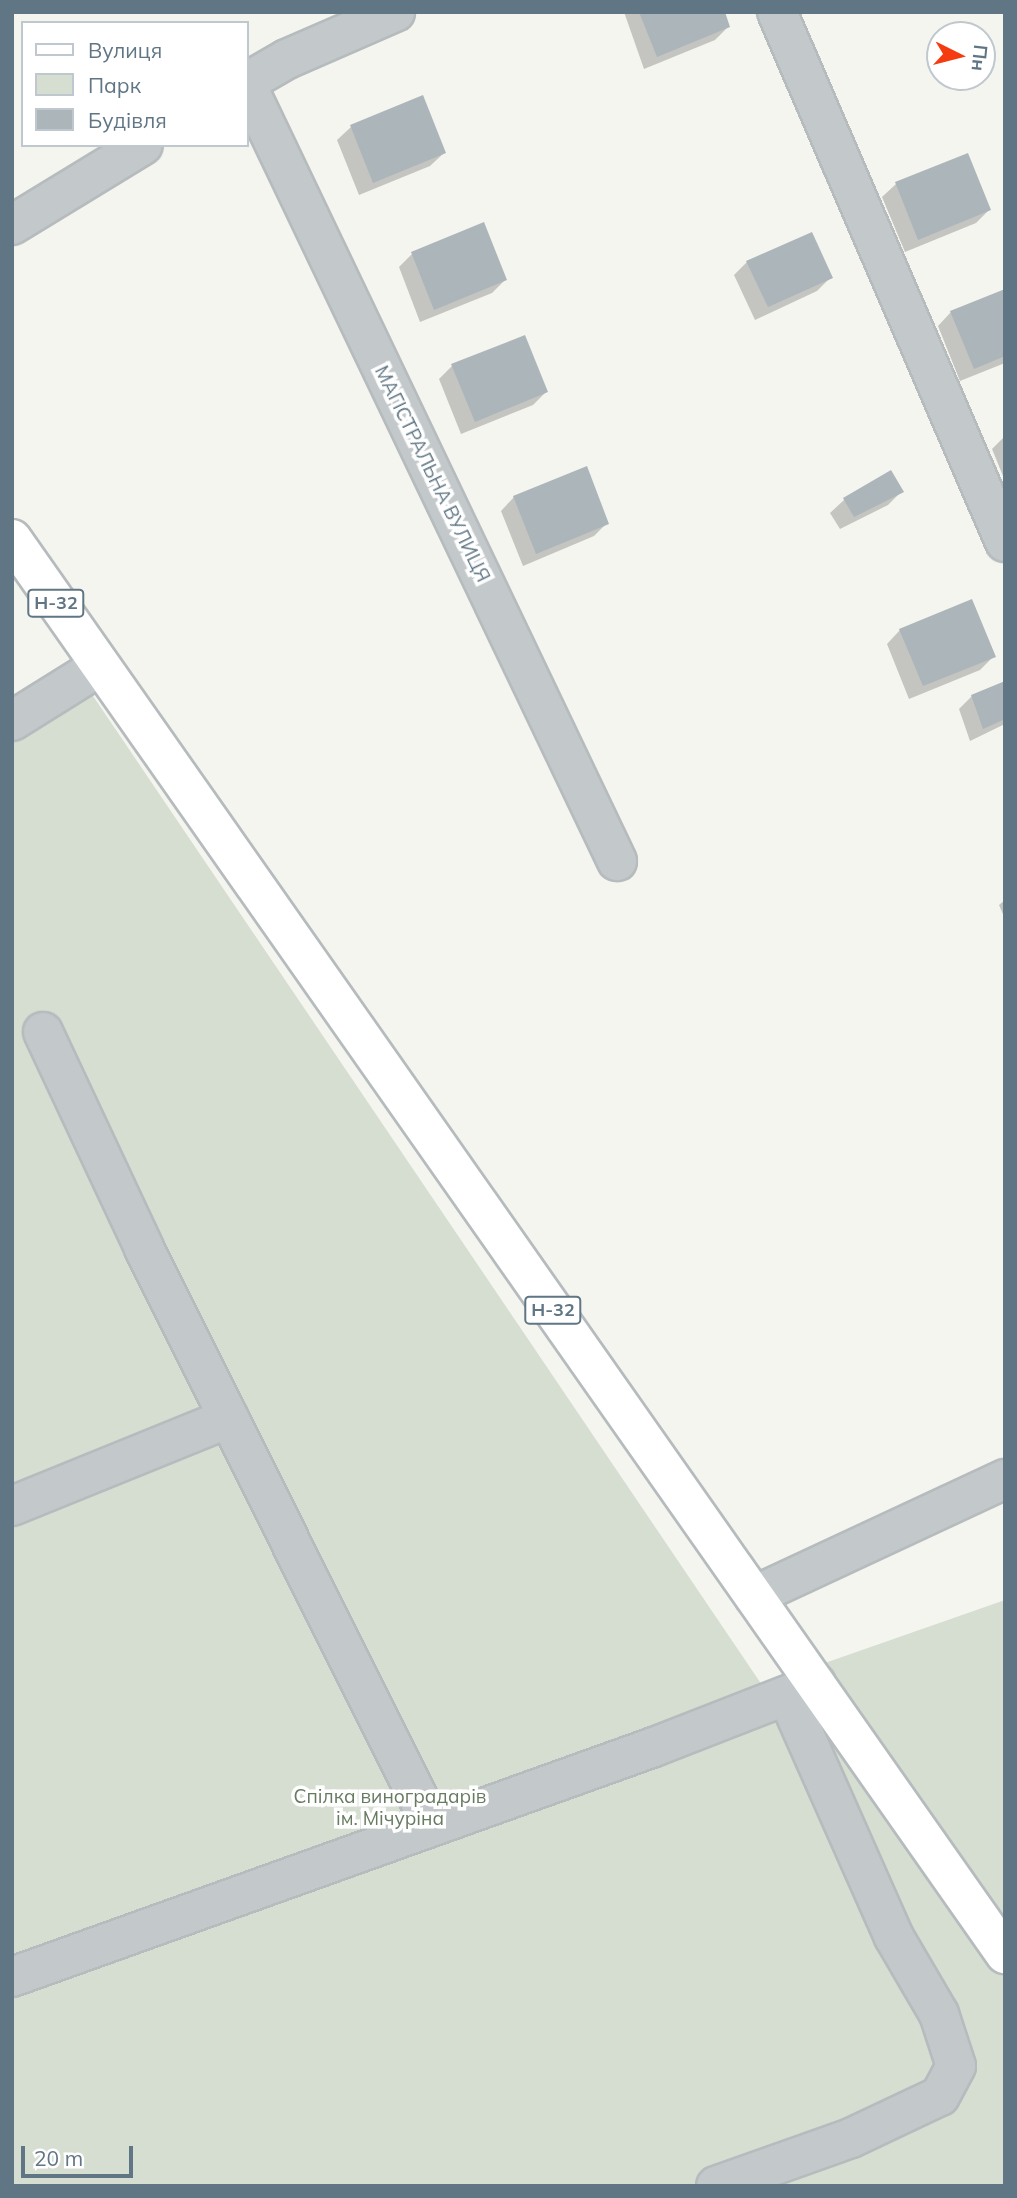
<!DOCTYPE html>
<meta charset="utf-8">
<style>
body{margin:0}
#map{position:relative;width:1017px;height:2198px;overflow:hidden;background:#f5f5f0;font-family:Mulish,sans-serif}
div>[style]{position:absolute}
.green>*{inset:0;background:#d6ddd1}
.shadow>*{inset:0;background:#0003}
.building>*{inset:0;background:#acb5b9}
.roads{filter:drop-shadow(2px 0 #b6bbbe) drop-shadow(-2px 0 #b6bbbe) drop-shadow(0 2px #b6bbbe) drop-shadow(0 -2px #b6bbbe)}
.minor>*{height:38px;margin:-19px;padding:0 19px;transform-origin:19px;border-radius:19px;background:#c3c8ca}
.major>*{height:38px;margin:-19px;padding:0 19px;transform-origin:19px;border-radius:19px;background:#fff}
span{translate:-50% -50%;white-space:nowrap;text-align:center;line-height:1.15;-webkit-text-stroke:7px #fff;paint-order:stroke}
.shield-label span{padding:2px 5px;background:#fff;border:2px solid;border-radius:5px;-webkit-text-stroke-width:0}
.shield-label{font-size:18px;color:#607684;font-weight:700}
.street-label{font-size:19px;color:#607684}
.park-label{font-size:19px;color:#677b60}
.frame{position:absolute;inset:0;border:14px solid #607684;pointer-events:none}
.legend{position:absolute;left:21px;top:21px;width:228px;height:126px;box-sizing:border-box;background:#fff;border:2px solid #bfc8ce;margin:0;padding:9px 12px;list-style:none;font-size:21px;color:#607684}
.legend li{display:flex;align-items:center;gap:14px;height:35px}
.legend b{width:35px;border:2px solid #bfc8ce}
.north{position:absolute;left:926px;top:21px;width:70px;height:70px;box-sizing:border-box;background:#fff;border:2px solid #bfc8ce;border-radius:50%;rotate:96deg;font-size:19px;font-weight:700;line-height:28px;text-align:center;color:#607684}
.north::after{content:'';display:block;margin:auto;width:24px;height:32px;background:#f53b10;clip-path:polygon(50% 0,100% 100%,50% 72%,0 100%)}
.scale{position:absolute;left:21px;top:2146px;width:112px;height:32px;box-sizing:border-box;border:4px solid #607684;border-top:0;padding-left:9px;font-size:21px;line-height:24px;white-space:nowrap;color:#607684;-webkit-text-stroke:5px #fff;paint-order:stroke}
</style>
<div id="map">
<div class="green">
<div style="clip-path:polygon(91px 693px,762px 1685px,1005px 1600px,1005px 2186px,12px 2186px,12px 743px)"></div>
</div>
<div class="shadow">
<div style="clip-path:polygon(624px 12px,723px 12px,728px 27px,715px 40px,644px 69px)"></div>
<div style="clip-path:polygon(351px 127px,444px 153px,430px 166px,359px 195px,337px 140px)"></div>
<div style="clip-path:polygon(967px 155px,989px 210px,976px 223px,905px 252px,882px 197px,896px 184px)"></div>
<div style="clip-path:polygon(412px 254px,505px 280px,492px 293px,420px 322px,399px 267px)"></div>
<div style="clip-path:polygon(747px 262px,831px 277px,817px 291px,755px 320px,734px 275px)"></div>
<div style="clip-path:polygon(1005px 291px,1005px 363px,960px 381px,938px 326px,951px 312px)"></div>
<div style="clip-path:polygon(452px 366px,546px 392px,533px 405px,461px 434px,439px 379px)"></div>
<div style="clip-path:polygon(1005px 436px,1005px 481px,992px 449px)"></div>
<div style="clip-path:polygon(890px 472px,901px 492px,888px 505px,840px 529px,830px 513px,844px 500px)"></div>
<div style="clip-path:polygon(514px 497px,607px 523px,594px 536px,523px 566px,501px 511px)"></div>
<div style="clip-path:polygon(900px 630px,994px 656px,980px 670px,909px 699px,887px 644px)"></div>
<div style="clip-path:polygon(1005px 683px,1005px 724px,970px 741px,959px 709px,972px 696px)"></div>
<div style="clip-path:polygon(1005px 900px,1005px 919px,999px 905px)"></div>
</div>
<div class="building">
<div style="clip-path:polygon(639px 12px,725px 12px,730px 27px,657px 57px)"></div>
<div style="clip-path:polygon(423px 95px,446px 153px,373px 183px,350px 125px)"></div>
<div style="clip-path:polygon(968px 153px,991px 210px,918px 240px,895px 182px)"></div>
<div style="clip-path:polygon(484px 222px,507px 280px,434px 310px,411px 252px)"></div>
<div style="clip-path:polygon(812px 232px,833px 278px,768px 307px,746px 261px)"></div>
<div style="clip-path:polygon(1005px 289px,1005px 356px,974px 369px,950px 311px)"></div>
<div style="clip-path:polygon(525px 335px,548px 392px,475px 422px,451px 364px)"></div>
<div style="clip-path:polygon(587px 466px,609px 524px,536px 554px,513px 496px)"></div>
<div style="clip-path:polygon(891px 470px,904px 492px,854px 517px,843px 498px)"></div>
<div style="clip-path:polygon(972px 599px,996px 657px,923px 686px,899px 629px)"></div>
<div style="clip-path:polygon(1005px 681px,1005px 719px,983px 729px,971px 695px)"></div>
</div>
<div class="roads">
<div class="minor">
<div style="left:777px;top:12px;width:577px;rotate:66.72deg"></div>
<div style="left:247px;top:82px;width:46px;rotate:-29.9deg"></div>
<div style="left:287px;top:59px;width:118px;rotate:-23.5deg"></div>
<div style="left:247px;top:86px;width:859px;rotate:64.48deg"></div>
<div style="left:12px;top:225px;width:153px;rotate:-31.4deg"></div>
<div style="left:12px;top:721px;width:104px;rotate:-32deg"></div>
<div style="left:43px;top:1032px;width:238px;rotate:64.9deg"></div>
<div style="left:144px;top:1248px;width:646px;rotate:63.51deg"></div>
<div style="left:12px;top:1506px;width:234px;rotate:-22.1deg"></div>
<div style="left:754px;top:1596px;width:277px;rotate:-25deg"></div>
<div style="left:12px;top:1977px;width:682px;rotate:-19.71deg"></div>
<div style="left:654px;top:1747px;width:174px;rotate:-21.3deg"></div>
<div style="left:716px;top:2186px;width:143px;rotate:-19.6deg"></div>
<div style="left:851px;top:2138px;width:98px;rotate:-25.3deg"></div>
<div style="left:940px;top:2096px;width:34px;rotate:-62deg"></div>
<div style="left:956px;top:2066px;width:55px;rotate:-108.1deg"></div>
<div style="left:939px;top:2014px;width:89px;rotate:-120.3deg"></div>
<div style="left:894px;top:1937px;width:264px;rotate:-113.9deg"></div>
</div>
<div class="major">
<div style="left:12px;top:539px;width:1729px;rotate:54.94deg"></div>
</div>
</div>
<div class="shield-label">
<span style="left:56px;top:603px">Н-32</span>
<span style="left:553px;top:1310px">Н-32</span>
</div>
<div class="street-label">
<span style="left:432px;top:474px;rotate:64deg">МАГІСТРАЛЬНА ВУЛИЦЯ</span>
</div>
<div class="park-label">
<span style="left:390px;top:1808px">Спілка виноградарів<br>ім. Мічуріна</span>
</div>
<div class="frame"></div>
<ul class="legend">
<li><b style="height:9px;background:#fff"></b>Вулиця</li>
<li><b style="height:19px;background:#d6ddd1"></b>Парк</li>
<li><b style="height:19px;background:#acb5b9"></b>Будівля</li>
</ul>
<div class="north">Пн</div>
<div class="scale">20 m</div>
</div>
